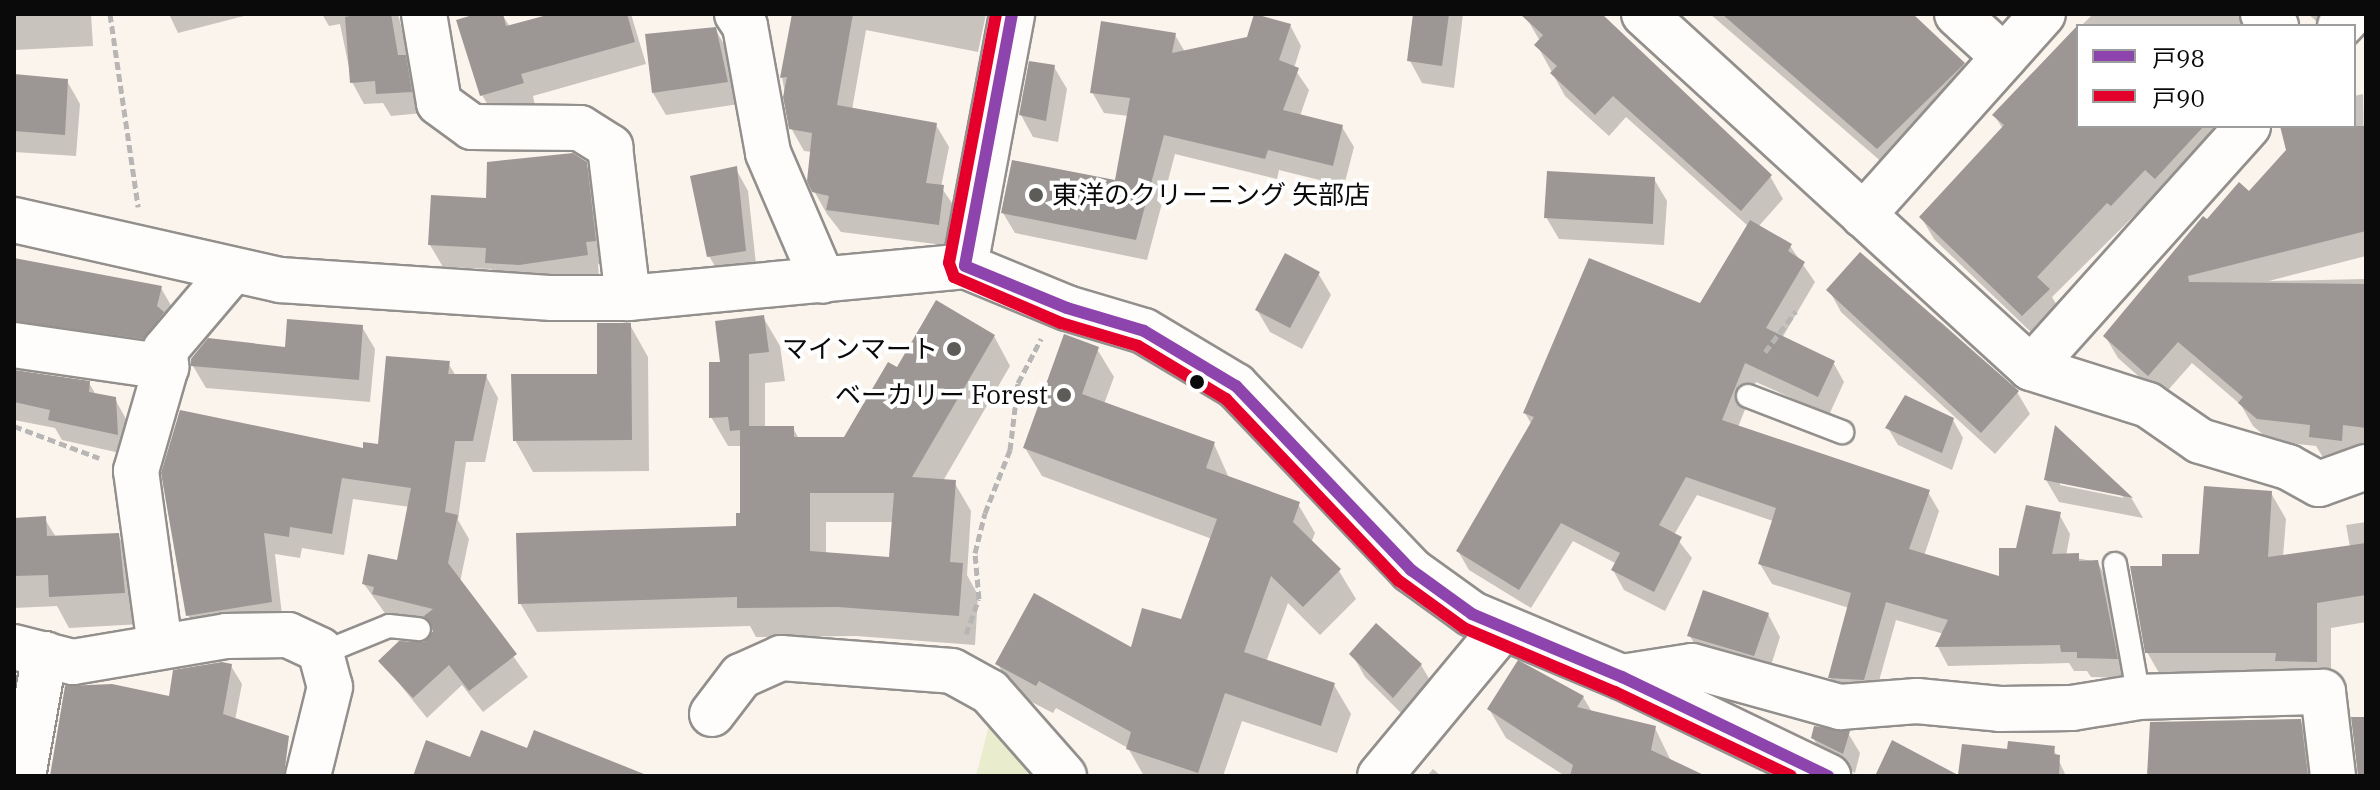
<!DOCTYPE html>
<meta charset="utf-8">
<style>
body{margin:0}
#map{position:relative;width:2380px;height:790px;overflow:hidden;background:#faf4ed;font-family:"IBM Plex Serif","Noto Sans JP",serif}
div>[style]{position:absolute}
.green>*{inset:0;background:#eaedcd}
.shadow>*{inset:0;background:#0003}
.building>*{inset:0;background:#9c9794}
.path>*{height:5px;margin-top:-2.5px;transform-origin:0;background:repeating-linear-gradient(90deg,#b7b6b5 0 8px,transparent 0 12px)}
.roads{filter:drop-shadow(2px 0 #928f8c) drop-shadow(-2px 0 #928f8c) drop-shadow(0 2px #928f8c) drop-shadow(0 -2px #928f8c)}
.service>*{height:22px;margin:-11px;padding:0 11px;transform-origin:11px;border-radius:11px;background:#fefdfc}
.minor>*{height:44px;margin:-22px;padding:0 22px;transform-origin:22px;border-radius:22px;background:#fefdfc}
.tertiary>*{height:44px;margin:-22px;padding:0 22px;transform-origin:22px;border-radius:22px;background:#fefdfc}
.bus-1>*{height:12px;margin:-6px;padding:0 6px;transform-origin:6px;border-radius:6px;background:#8e44ad}
.bus-2>*{height:12px;margin:-6px;padding:0 6px;transform-origin:6px;border-radius:6px;background:#e4002b}
.dots>*{width:22px;height:22px;translate:-50% -50%;box-sizing:border-box;border:4px solid #fff;border-radius:50%}
span{translate:-50% -50%;white-space:nowrap;text-align:center;line-height:1.15;-webkit-text-stroke:8px #fff;paint-order:stroke}
.poi-label{font-size:26px;color:#0a0a0a}
.left{translate:0 -50%;text-align:left}
.right{translate:-100% -50%;text-align:right}
.frame{position:absolute;inset:0;border:16px solid #0a0a0a;pointer-events:none}
.legend{position:absolute;left:2076px;top:24px;width:280px;height:104px;box-sizing:border-box;background:#fff;border:2px solid #9d9d9d;margin:0;padding:10px 14px;list-style:none;font-size:24px;color:#0a0a0a}
.legend li{display:flex;align-items:center;gap:16px;height:40px}
.legend b{width:40px;border:2px solid #9d9d9d}
</style>
<div id="map">
<div class="green">
<div style="clip-path:polygon(990px 721px,1039px 776px,976px 776px)"></div>
</div>
<div class="shadow">
<div style="clip-path:polygon(14px 14px,91px 14px,93px 46px,14px 50px)"></div>
<div style="clip-path:polygon(169px 14px,243px 14px,244px 16px,178px 33px)"></div>
<div style="clip-path:polygon(322px 14px,398px 14px,423px 113px,391px 116px,383px 103px,364px 104px,352px 82px,340px 24px,329px 26px)"></div>
<div style="clip-path:polygon(482px 14px,502px 14px,510px 27px,558px 14px,631px 14px,646px 64px,533px 96px,535px 105px,495px 117px,482px 95px)"></div>
<div style="clip-path:polygon(794px 14px,986px 14px,978px 52px,866px 30px,852px 110px,936px 125px,949px 147px,941px 187px,956px 209px,951px 246px,841px 232px,827px 214px,814px 191px,812px 152px,804px 151px,791px 128px,782px 77px)"></div>
<div style="clip-path:polygon(1256px 14px,1290px 25px,1301px 46px,1294px 68px,1309px 90px,1300px 116px,1342px 127px,1354px 147px,1344px 186px,1279px 170px,1277px 179px,1175px 154px,1147px 260px,1015px 233px,1003px 213px,1116px 182px,1129px 116px,1104px 113px,1092px 92px,1175px 35px,1185px 52px,1248px 38px)"></div>
<div style="clip-path:polygon(1415px 14px,1463px 14px,1454px 88px,1422px 83px,1410px 61px)"></div>
<div style="clip-path:polygon(1531px 14px,1598px 14px,1770px 176px,1783px 199px,1758px 227px,1790px 246px,1815px 282px,1782px 338px,1833px 362px,1844px 382px,1829px 415px,1756px 382px,1738px 427px,1928px 492px,1939px 511px,1924px 556px,2001px 579px,2018px 550px,2059px 514px,2070px 534px,2066px 556px,2097px 562px,2109px 582px,2128px 678px,2091px 677px,2087px 671px,2074px 671px,2069px 663px,1948px 666px,1938px 647px,1944px 634px,1896px 620px,1874px 699px,1841px 697px,1830px 677px,1849px 608px,1772px 584px,1760px 564px,1773px 521px,1697px 495px,1674px 535px,1692px 558px,1665px 611px,1624px 590px,1613px 570px,1617px 564px,1573px 541px,1531px 608px,1469px 570px,1458px 551px,1532px 425px,1525px 413px,1701px 306px,1748px 226px,1626px 117px,1609px 136px,1565px 96px,1537px 45px,1540px 41px,1527px 19px)"></div>
<div style="clip-path:polygon(1710px 14px,1909px 14px,1964px 65px,1976px 87px,1891px 170px)"></div>
<div style="clip-path:polygon(2093px 14px,2272px 14px,2254px 26px,2081px 26px)"></div>
<div style="clip-path:polygon(2308px 14px,2336px 14px,2322px 26px)"></div>
<div style="clip-path:polygon(715px 29px,728px 51px,739px 104px,666px 115px,653px 93px)"></div>
<div style="clip-path:polygon(2078px 30px,2078px 126px,2235px 126px,2168px 199px,2159px 191px,2052px 297px,2061px 312px,2036px 337px,1934px 239px,1921px 217px,2003px 129px,1994px 115px)"></div>
<div style="clip-path:polygon(1054px 67px,1067px 89px,1058px 142px,1033px 137px,1021px 115px)"></div>
<div style="clip-path:polygon(14px 76px,67px 81px,80px 104px,76px 156px,14px 152px)"></div>
<div style="clip-path:polygon(2363px 94px,2366px 256px,2269px 281px,2366px 279px,2366px 448px,2355px 447px,2354px 462px,2324px 459px,2316px 446px,2271px 441px,2253px 426px,2241px 405px,2192px 363px,2162px 397px,2118px 358px,2105px 336px,2207px 221px,2250px 194px,2288px 150px,2282px 126px,2354px 126px,2354px 96px)"></div>
<div style="clip-path:polygon(585px 163px,598px 186px,607px 263px,598px 264px,599px 277px,500px 284px,491px 269px,443px 267px,430px 245px,488px 201px)"></div>
<div style="clip-path:polygon(736px 169px,748px 191px,757px 273px,722px 278px,709px 256px)"></div>
<div style="clip-path:polygon(1654px 179px,1667px 201px,1664px 245px,1559px 239px,1546px 217px)"></div>
<div style="clip-path:polygon(14px 261px,161px 288px,173px 309px,156px 359px,14px 347px)"></div>
<div style="clip-path:polygon(1318px 273px,1331px 295px,1302px 349px,1270px 332px,1257px 310px)"></div>
<div style="clip-path:polygon(1829px 290px,1941px 322px,2017px 392px,2030px 414px,1995px 454px,1841px 312px)"></div>
<div style="clip-path:polygon(evenodd,763px 317px,780px 346px,785px 381px,765px 383px,765px 428px,793px 428px,799px 439px,846px 439px,898px 370px,994px 336px,1010px 366px,943px 481px,954px 482px,971px 511px,967px 575px,978px 595px,975px 645px,856px 636px,756px 637px,750px 626px,537px 632px,520px 603px,738px 528px,742px 515px,741px 446px,728px 446px,711px 417px,723px 364px,763px 317px,826px 522px,894px 522px,891px 559px,826px 554px,826px 522px)"></div>
<div style="clip-path:polygon(630px 325px,648px 357px,649px 471px,533px 472px,515px 440px,599px 376px)"></div>
<div style="clip-path:polygon(362px 327px,375px 349px,370px 402px,206px 388px,193px 366px,286px 349px)"></div>
<div style="clip-path:polygon(1097px 349px,1114px 377px,1104px 404px,1214px 444px,1229px 478px,1298px 504px,1315px 533px,1311px 543px,1339px 571px,1356px 599px,1320px 635px,1288px 603px,1266px 662px,1334px 685px,1351px 714px,1337px 753px,1242px 721px,1223px 776px,1144px 776px,1128px 748px,1056px 708px,1053px 713px,1014px 693px,998px 664px,1133px 650px,1182px 621px,1212px 539px,1042px 476px,1025px 448px)"></div>
<div style="clip-path:polygon(448px 363px,456px 376px,486px 376px,498px 398px,485px 462px,466px 462px,458px 520px,469px 539px,460px 582px,528px 677px,483px 712px,462px 685px,427px 718px,381px 661px,425px 644px,435px 631px,387px 616px,364px 584px,398px 563px,410px 507px,353px 499px,344px 555px,302px 548px,300px 558px,275px 554px,283px 624px,201px 637px,188px 615px,164px 473px,380px 447px)"></div>
<div style="clip-path:polygon(14px 370px,89px 383px,96px 395px,115px 399px,127px 421px,129px 455px,62px 440px,55px 428px,14px 420px)"></div>
<div style="clip-path:polygon(1953px 420px,1963px 438px,1952px 470px,1898px 445px,1888px 428px)"></div>
<div style="clip-path:polygon(evenodd,2056px 429px,2132px 499px,2143px 518px,2059px 502px,2046px 480px,2056px 429px,2060px 481px,2119px 493px,2124px 498px,2060px 485px,2060px 481px)"></div>
<div style="clip-path:polygon(2271px 493px,2286px 519px,2283px 557px,2350px 547px,2346px 525px,2366px 522px,2366px 622px,2331px 628px,2331px 687px,2162px 678px,2147px 652px,2164px 568px,2201px 556px)"></div>
<div style="clip-path:polygon(44px 518px,56px 537px,118px 535px,136px 566px,142px 624px,69px 628px,57px 606px,14px 608px,14px 520px)"></div>
<div style="clip-path:polygon(1768px 614px,1780px 637px,1767px 678px,1702px 658px,1690px 636px)"></div>
<div style="clip-path:polygon(1352px 654px,1421px 665px,1434px 687px,1407px 719px,1365px 677px)"></div>
<div style="clip-path:polygon(231px 666px,242px 684px,235px 720px,272px 776px,50px 776px,170px 698px)"></div>
<div style="clip-path:polygon(14px 675px,25px 693px,14px 757px)"></div>
<div style="clip-path:polygon(1583px 697px,1592px 712px,1655px 728px,1671px 761px,1701px 776px,1565px 776px,1506px 738px,1489px 709px)"></div>
<div style="clip-path:polygon(2300px 721px,2315px 748px,2320px 776px,2149px 776px)"></div>
<div style="clip-path:polygon(1848px 733px,1860px 753px,1855px 773px,1825px 758px,1813px 738px)"></div>
<div style="clip-path:polygon(2053px 748px,2066px 776px,1960px 776px,2009px 751px)"></div>
<div style="clip-path:polygon(1433px 769px,1441px 776px,1427px 776px)"></div>
</div>
<div class="building">
<div style="clip-path:polygon(359px 14px,391px 14px,398px 55px,406px 55px,412px 92px,376px 94px,375px 81px,350px 83px,345px 17px)"></div>
<div style="clip-path:polygon(476px 14px,503px 14px,506px 26px,551px 14px,627px 14px,635px 42px,521px 74px,524px 83px,480px 96px,456px 20px)"></div>
<div style="clip-path:polygon(792px 14px,853px 14px,837px 105px,937px 123px,926px 183px,944px 185px,939px 225px,826px 210px,829px 196px,812px 192px,807px 181px,812px 133px,789px 129px,783px 97px,787px 77px,780px 78px)"></div>
<div style="clip-path:polygon(1254px 14px,1291px 24px,1279px 60px,1299px 68px,1283px 110px,1343px 125px,1333px 166px,1268px 150px,1265px 159px,1164px 135px,1136px 240px,1001px 213px,1012px 160px,1115px 180px,1130px 98px,1090px 93px,1101px 21px,1176px 33px,1172px 53px,1247px 37px)"></div>
<div style="clip-path:polygon(1413px 14px,1449px 14px,1442px 66px,1407px 61px)"></div>
<div style="clip-path:polygon(1520px 14px,1602px 14px,1772px 175px,1741px 211px,1613px 96px,1595px 115px,1550px 73px,1557px 66px,1534px 45px,1543px 35px)"></div>
<div style="clip-path:polygon(1722px 14px,1913px 14px,1965px 63px,1877px 149px)"></div>
<div style="clip-path:polygon(2078px 25px,2078px 126px,2204px 126px,2155px 179px,2145px 170px,2111px 206px,2107px 203px,2037px 277px,2050px 289px,2022px 316px,1919px 217px,2004px 125px,1992px 115px)"></div>
<div style="clip-path:polygon(716px 27px,728px 82px,652px 93px,645px 34px)"></div>
<div style="clip-path:polygon(1029px 61px,1055px 65px,1046px 121px,1019px 115px)"></div>
<div style="clip-path:polygon(14px 74px,68px 79px,65px 135px,14px 131px)"></div>
<div style="clip-path:polygon(2280px 126px,2366px 126px,2366px 231px,2188px 276px,2189px 282px,2366px 284px,2366px 428px,2343px 425px,2342px 441px,2309px 437px,2310px 425px,2257px 419px,2238px 403px,2243px 397px,2178px 342px,2148px 376px,2103px 336px,2203px 216px,2207px 219px,2239px 182px,2249px 191px,2286px 150px)"></div>
<div style="clip-path:polygon(573px 153px,587px 162px,596px 241px,586px 242px,588px 255px,519px 265px,485px 263px,486px 248px,428px 245px,431px 195px,486px 198px,487px 162px)"></div>
<div style="clip-path:polygon(737px 166px,746px 251px,707px 257px,690px 176px)"></div>
<div style="clip-path:polygon(1547px 171px,1655px 177px,1653px 224px,1544px 218px)"></div>
<div style="clip-path:polygon(1750px 220px,1792px 244px,1788px 251px,1805px 262px,1766px 328px,1835px 361px,1818px 397px,1745px 363px,1722px 420px,1930px 490px,1909px 549px,1999px 576px,1999px 548px,2016px 548px,2026px 505px,2061px 512px,2052px 554px,2079px 553px,2079px 561px,2098px 560px,2118px 659px,2077px 658px,2077px 652px,2061px 652px,2060px 645px,1935px 647px,1948px 620px,1886px 602px,1864px 680px,1828px 678px,1851px 593px,1758px 564px,1776px 508px,1686px 477px,1659px 525px,1682px 537px,1654px 592px,1611px 570px,1620px 553px,1561px 523px,1519px 590px,1456px 551px,1534px 417px,1523px 413px,1589px 258px,1700px 303px)"></div>
<div style="clip-path:polygon(1860px 252px,2019px 391px,1981px 433px,1826px 290px)"></div>
<div style="clip-path:polygon(1285px 253px,1320px 272px,1290px 328px,1255px 310px)"></div>
<div style="clip-path:polygon(14px 258px,162px 286px,157px 306px,164px 312px,144px 339px,14px 321px)"></div>
<div style="clip-path:polygon(evenodd,936px 300px,995px 335px,912px 477px,956px 480px,950px 562px,963px 563px,959px 616px,838px 607px,737px 608px,737px 597px,518px 604px,516px 533px,736px 526px,736px 513px,740px 513px,740px 430px,730px 431px,728px 417px,709px 418px,709px 362px,720px 362px,715px 321px,764px 315px,769px 352px,749px 354px,749px 426px,794px 426px,794px 437px,844px 437px,888px 362px,897px 367px,936px 300px,810px 493px,894px 493px,889px 557px,810px 551px,810px 493px)"></div>
<div style="clip-path:polygon(287px 319px,363px 325px,359px 380px,191px 366px,191px 359px,208px 338px,285px 347px)"></div>
<div style="clip-path:polygon(597px 323px,631px 323px,632px 440px,513px 441px,511px 374px,597px 374px)"></div>
<div style="clip-path:polygon(1064px 334px,1099px 347px,1082px 394px,1215px 442px,1206px 468px,1300px 502px,1293px 522px,1341px 569px,1303px 607px,1271px 576px,1244px 652px,1335px 683px,1321px 726px,1225px 693px,1198px 773px,1126px 749px,1131px 732px,1039px 681px,1036px 686px,995px 664px,1034px 593px,1131px 647px,1142px 608px,1181px 619px,1217px 519px,1023px 448px)"></div>
<div style="clip-path:polygon(386px 356px,450px 361px,448px 374px,487px 374px,473px 441px,455px 441px,445px 512px,458px 515px,448px 563px,517px 654px,469px 691px,449px 665px,413px 698px,378px 661px,399px 641px,424px 642px,433px 631px,424px 616px,433px 609px,372px 594px,374px 587px,362px 584px,368px 554px,397px 560px,411px 488px,342px 478px,332px 534px,290px 527px,289px 537px,264px 533px,272px 602px,186px 616px,161px 473px,180px 410px,363px 448px,363px 442px,378px 444px)"></div>
<div style="clip-path:polygon(14px 370px,90px 381px,89px 392px,116px 397px,118px 435px,48px 420px,50px 410px,14px 402px)"></div>
<div style="clip-path:polygon(1905px 395px,1954px 418px,1942px 453px,1885px 428px)"></div>
<div style="clip-path:polygon(2055px 425px,2133px 498px,2044px 480px)"></div>
<div style="clip-path:polygon(2204px 486px,2272px 491px,2268px 557px,2366px 543px,2366px 595px,2317px 603px,2317px 662px,2275px 661px,2276px 653px,2145px 653px,2130px 566px,2162px 566px,2162px 554px,2199px 554px)"></div>
<div style="clip-path:polygon(46px 516px,47px 536px,119px 533px,125px 593px,49px 597px,48px 575px,14px 576px,14px 518px)"></div>
<div style="clip-path:polygon(1703px 590px,1769px 613px,1754px 656px,1687px 636px)"></div>
<div style="clip-path:polygon(1376px 623px,1422px 664px,1393px 698px,1349px 654px)"></div>
<div style="clip-path:polygon(1518px 660px,1584px 696px,1577px 707px,1656px 726px,1651px 750px,1706px 776px,1570px 776px,1573px 765px,1487px 709px)"></div>
<div style="clip-path:polygon(222px 662px,232px 664px,223px 714px,289px 736px,284px 776px,50px 776px,65px 686px,112px 684px,169px 696px,173px 670px)"></div>
<div style="clip-path:polygon(2351px 717px,2366px 717px,2366px 776px,2358px 776px)"></div>
<div style="clip-path:polygon(2301px 719px,2308px 776px,2147px 776px,2150px 722px)"></div>
<div style="clip-path:polygon(1814px 726px,1850px 731px,1843px 754px,1811px 738px)"></div>
<div style="clip-path:polygon(481px 730px,527px 748px,534px 730px,649px 776px,413px 776px,426px 740px,470px 757px)"></div>
<div style="clip-path:polygon(1892px 740px,1958px 775px,1962px 744px,2007px 749px,2008px 741px,2055px 746px,2054px 754px,2060px 755px,2059px 776px,1875px 776px)"></div>
</div>
<div class="path">
<div style="left:110px;top:14px;width:195px;rotate:81.7deg"></div>
<div style="left:1765px;top:352px;width:51px;rotate:-52.9deg"></div>
<div style="left:14px;top:426px;width:91px;rotate:20.6deg"></div>
<div style="left:966px;top:634px;width:37px;rotate:-70deg"></div>
<div style="left:979px;top:599px;width:46px;rotate:-95deg"></div>
<div style="left:975px;top:553px;width:41px;rotate:-76deg"></div>
<div style="left:985px;top:513px;width:68px;rotate:-68.4deg"></div>
<div style="left:1010px;top:450px;width:67px;rotate:-83.2deg"></div>
<div style="left:1018px;top:383px;width:50px;rotate:-62.4deg"></div>
</div>
<div class="roads">
<div class="service">
<div style="left:1748px;top:396px;width:101px;rotate:21deg"></div>
<div style="left:2115px;top:564px;width:135px;rotate:79.8deg"></div>
<div style="left:320px;top:654px;width:74px;rotate:-22.1deg"></div>
<div style="left:389px;top:626px;width:30px;rotate:6deg"></div>
</div>
<div class="minor">
<div style="left:424px;top:14px;width:90px;rotate:80.4deg"></div>
<div style="left:439px;top:103px;width:41px;rotate:36deg"></div>
<div style="left:472px;top:127px;width:108px;rotate:0.5deg"></div>
<div style="left:580px;top:128px;width:36px;rotate:32deg"></div>
<div style="left:610px;top:147px;width:152px;rotate:83.2deg"></div>
<div style="left:737px;top:14px;width:14px;rotate:56deg"></div>
<div style="left:745px;top:26px;width:129px;rotate:79.7deg"></div>
<div style="left:768px;top:153px;width:139px;rotate:66.7deg"></div>
<div style="left:1644px;top:14px;width:524px;rotate:42.45deg"></div>
<div style="left:2031px;top:368px;width:325px;rotate:-48.1deg"></div>
<div style="left:1957px;top:14px;width:64px;rotate:42.5deg"></div>
<div style="left:2263px;top:14px;width:18px;rotate:43deg"></div>
<div style="left:2340px;top:26px;width:16px;rotate:-47deg"></div>
<div style="left:1863px;top:215px;width:270px;rotate:-48.2deg"></div>
<div style="left:14px;top:220px;width:273px;rotate:12.7deg"></div>
<div style="left:280px;top:280px;width:273px;rotate:3.8deg"></div>
<div style="left:552px;top:298px;width:76px"></div>
<div style="left:628px;top:298px;width:339px;rotate:-5.4deg"></div>
<div style="left:965px;top:266px;width:110px;rotate:22.4deg"></div>
<div style="left:1067px;top:308px;width:80px;rotate:16.6deg"></div>
<div style="left:1144px;top:331px;width:107px;rotate:30.9deg"></div>
<div style="left:1236px;top:386px;width:254px;rotate:46.4deg"></div>
<div style="left:1411px;top:570px;width:75px;rotate:35.8deg"></div>
<div style="left:1472px;top:614px;width:163px;rotate:22.8deg"></div>
<div style="left:1622px;top:677px;width:229px;rotate:25.7deg"></div>
<div style="left:14px;top:345px;width:154px;rotate:8.2deg"></div>
<div style="left:2031px;top:368px;width:123px;rotate:17.5deg"></div>
<div style="left:2148px;top:405px;width:63px;rotate:34.7deg"></div>
<div style="left:2200px;top:441px;width:92px;rotate:16.5deg"></div>
<div style="left:2288px;top:467px;width:35px;rotate:29deg"></div>
<div style="left:2319px;top:484px;width:50px;rotate:-19.9deg"></div>
<div style="left:160px;top:646px;width:177px;rotate:-97.8deg"></div>
<div style="left:136px;top:471px;width:108px;rotate:-73.9deg"></div>
<div style="left:166px;top:367px;width:17px;rotate:-93deg"></div>
<div style="left:165px;top:350px;width:104px;rotate:-49.7deg"></div>
<div style="left:14px;top:647px;width:61px;rotate:14.3deg"></div>
<div style="left:73px;top:662px;width:155px;rotate:-9.6deg"></div>
<div style="left:226px;top:636px;width:62px;rotate:-0.9deg"></div>
<div style="left:288px;top:635px;width:35px;rotate:25deg"></div>
<div style="left:320px;top:650px;width:38px;rotate:75deg"></div>
<div style="left:330px;top:687px;width:92px;rotate:103.9deg"></div>
<div style="left:1622px;top:677px;width:71px;rotate:-8.9deg"></div>
<div style="left:1692px;top:666px;width:154px;rotate:15.5deg"></div>
<div style="left:1840px;top:707px;width:77px;rotate:-4.5deg"></div>
<div style="left:1917px;top:701px;width:83px;rotate:5.5deg"></div>
<div style="left:2000px;top:709px;width:72px;rotate:-0.8deg"></div>
<div style="left:2072px;top:708px;width:68px;rotate:-9.3deg"></div>
<div style="left:2139px;top:697px;width:184px;rotate:-1.6deg"></div>
<div style="left:2323px;top:692px;width:85px;rotate:83.2deg"></div>
<div style="left:712px;top:714px;width:48px;rotate:-52.7deg"></div>
<div style="left:741px;top:676px;width:44px;rotate:-24.2deg"></div>
<div style="left:781px;top:658px;width:171px;rotate:4.3deg"></div>
<div style="left:952px;top:671px;width:43px;rotate:28.9deg"></div>
<div style="left:990px;top:692px;width:112px;rotate:48.6deg"></div>
<div style="left:23px;top:776px;width:124px;rotate:-79.8deg"></div>
<div style="left:1380px;top:776px;width:190px;rotate:-50.3deg"></div>
</div>
<div class="tertiary">
<div style="left:965px;top:266px;width:256px;rotate:-79.4deg"></div>
</div>
</div>
<div class="bus-1">
<div style="left:1012px;top:14px;width:256px;rotate:100.6deg"></div>
<div style="left:965px;top:266px;width:110px;rotate:22.4deg"></div>
<div style="left:1067px;top:308px;width:80px;rotate:16.6deg"></div>
<div style="left:1144px;top:331px;width:107px;rotate:30.9deg"></div>
<div style="left:1236px;top:386px;width:254px;rotate:46.4deg"></div>
<div style="left:1411px;top:570px;width:75px;rotate:35.8deg"></div>
<div style="left:1472px;top:614px;width:163px;rotate:22.8deg"></div>
<div style="left:1622px;top:677px;width:229px;rotate:25.7deg"></div>
</div>
<div class="bus-2">
<div style="left:996px;top:14px;width:253px;rotate:100.7deg"></div>
<div style="left:949px;top:263px;width:15px;rotate:70deg"></div>
<div style="left:954px;top:277px;width:116px;rotate:23.3deg"></div>
<div style="left:1061px;top:323px;width:80px;rotate:16.6deg"></div>
<div style="left:1138px;top:346px;width:103px;rotate:31.1deg"></div>
<div style="left:1226px;top:399px;width:251px;rotate:46.5deg"></div>
<div style="left:1399px;top:581px;width:80px;rotate:35.9deg"></div>
<div style="left:1464px;top:628px;width:164px;rotate:23deg"></div>
<div style="left:1615px;top:692px;width:195px;rotate:25.5deg"></div>
</div>
<div class="dots">
<div style="left:1036px;top:195px;background:#5e5c59"></div>
<div style="left:954px;top:349px;background:#5e5c59"></div>
<div style="left:1197px;top:382px;background:#0a0a0a"></div>
<div style="left:1064px;top:395px;background:#5e5c59"></div>
</div>
<div class="poi-label">
<span class="left" style="left:1052px;top:195px">東洋のクリーニング 矢部店</span>
<span class="right" style="left:938px;top:349px">マインマート</span>
<span class="right" style="left:1048px;top:395px">ベーカリー Forest</span>
</div>
<div class="frame"></div>
<ul class="legend">
<li><b style="height:10px;background:#8e44ad"></b>戸98</li>
<li><b style="height:10px;background:#e4002b"></b>戸90</li>
</ul>
</div>
